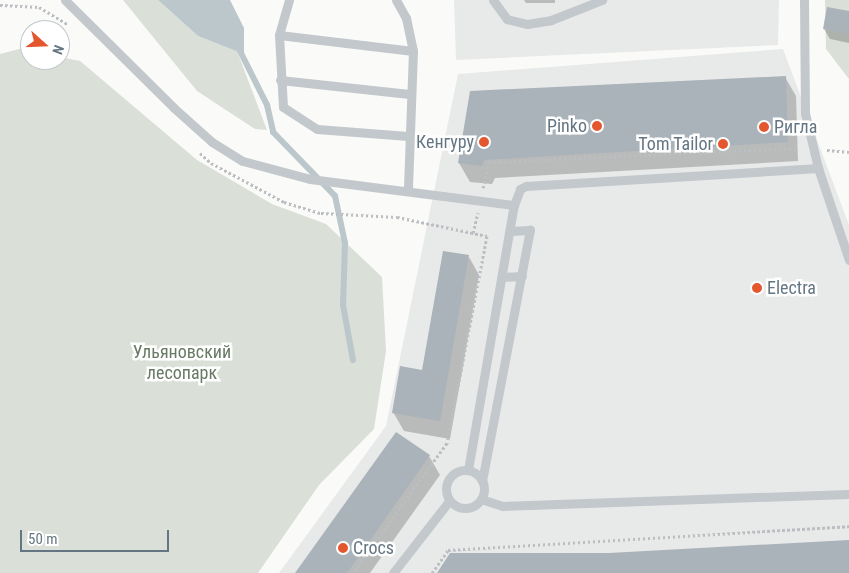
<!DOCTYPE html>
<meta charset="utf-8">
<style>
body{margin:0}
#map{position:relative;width:849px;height:573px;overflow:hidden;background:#fafaf8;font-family:"Roboto Condensed",sans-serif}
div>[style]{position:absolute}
.built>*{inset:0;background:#e8e9e9}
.green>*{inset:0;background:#dadfd7}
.water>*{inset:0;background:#bbc7cb}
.shadow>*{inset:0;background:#0003}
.stream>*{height:6px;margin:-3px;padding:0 3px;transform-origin:3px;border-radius:3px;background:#bbc7cb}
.building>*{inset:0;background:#aab3b9}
.path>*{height:3px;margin-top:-1.5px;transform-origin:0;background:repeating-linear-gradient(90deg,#bbbfc2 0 2.5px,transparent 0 5px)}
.service>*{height:9px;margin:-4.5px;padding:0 4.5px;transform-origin:4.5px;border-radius:4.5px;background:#c3c8cc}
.service>.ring{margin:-4.5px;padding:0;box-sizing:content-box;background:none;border:9px solid #c3c8cc;border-radius:50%}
.dots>*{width:14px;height:14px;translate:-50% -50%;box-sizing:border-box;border:2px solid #fff;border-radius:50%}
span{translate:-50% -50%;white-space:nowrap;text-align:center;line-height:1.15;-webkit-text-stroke:5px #fff;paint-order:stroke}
.poi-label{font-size:18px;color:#657683}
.right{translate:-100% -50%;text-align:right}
.left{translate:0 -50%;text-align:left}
.park-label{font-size:18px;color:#687a64}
.north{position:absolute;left:20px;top:20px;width:50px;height:50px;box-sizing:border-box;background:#fff;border:1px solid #c1c8cd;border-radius:50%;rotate:110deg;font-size:14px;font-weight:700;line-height:20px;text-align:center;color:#657683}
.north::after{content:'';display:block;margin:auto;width:18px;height:22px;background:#e4572e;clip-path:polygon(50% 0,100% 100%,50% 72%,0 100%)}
.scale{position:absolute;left:20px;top:530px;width:149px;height:22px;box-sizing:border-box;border:2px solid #657683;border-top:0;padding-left:6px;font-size:15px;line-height:18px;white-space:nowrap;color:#657683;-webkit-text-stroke:4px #fff;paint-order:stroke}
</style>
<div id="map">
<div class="built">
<div style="clip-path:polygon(454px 0,779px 0,778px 45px,456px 60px)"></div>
<div style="clip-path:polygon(783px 49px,849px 225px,849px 573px,279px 573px,386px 426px,458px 74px)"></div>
</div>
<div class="green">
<div style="clip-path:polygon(123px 0,158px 0,198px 36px,237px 51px,267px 130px,255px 129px,197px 91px)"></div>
<div style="clip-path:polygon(825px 0,849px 0,849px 79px,826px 49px)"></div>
<div style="clip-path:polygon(23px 48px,30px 50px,30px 60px,60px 60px,60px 57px,80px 61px,197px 160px,272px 204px,326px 224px,382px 277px,386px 351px,374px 429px,319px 485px,258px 573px,0 573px,0 54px)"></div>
</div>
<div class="water">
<div style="clip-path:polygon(158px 0,230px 0,244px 28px,244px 54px,198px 36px)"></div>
</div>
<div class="shadow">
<div style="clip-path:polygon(524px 0,555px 0,555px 3px,526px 3px)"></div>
<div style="clip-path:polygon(849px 13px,849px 43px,830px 39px,824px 29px)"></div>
<div style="clip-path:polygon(785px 77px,796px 96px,798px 161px,495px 178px,492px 184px,470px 182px,459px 163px,472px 92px)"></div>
<div style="clip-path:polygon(469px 257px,479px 275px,450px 439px,404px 431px,393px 412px,423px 371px)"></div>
<div style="clip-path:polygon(429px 456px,440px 475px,370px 573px,297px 573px)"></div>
</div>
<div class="stream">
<div style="left:239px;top:49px;width:63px;rotate:63.4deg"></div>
<div style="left:267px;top:105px;width:28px;rotate:77deg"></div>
<div style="left:273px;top:132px;width:89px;rotate:45.9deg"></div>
<div style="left:335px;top:196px;width:48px;rotate:78deg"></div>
<div style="left:345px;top:243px;width:62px;rotate:91.8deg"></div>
<div style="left:343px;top:305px;width:56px;rotate:79.7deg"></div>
</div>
<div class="building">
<div style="clip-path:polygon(827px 7px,849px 11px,849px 34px,823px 29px)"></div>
<div style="clip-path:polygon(786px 76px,788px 142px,484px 160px,482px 166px,458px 163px,470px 91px)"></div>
<div style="clip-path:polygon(443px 251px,469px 255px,440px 421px,392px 413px,400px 366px,422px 370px)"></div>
<div style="clip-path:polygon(396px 432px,430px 455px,347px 573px,295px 573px)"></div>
<div style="clip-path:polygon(849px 540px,849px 573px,437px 573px,450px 553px,609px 553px)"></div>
</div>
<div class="path">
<div style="left:0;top:5px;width:39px;rotate:3deg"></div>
<div style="left:39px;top:7px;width:33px;rotate:31deg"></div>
<div style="left:827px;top:150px;width:22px;rotate:5deg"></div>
<div style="left:200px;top:153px;width:15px;rotate:42deg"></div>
<div style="left:211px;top:163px;width:83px;rotate:28.1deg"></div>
<div style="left:284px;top:202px;width:39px;rotate:17deg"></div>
<div style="left:321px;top:213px;width:76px;rotate:3deg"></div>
<div style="left:397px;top:217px;width:92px;rotate:11.9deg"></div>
<div style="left:487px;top:236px;width:211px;rotate:100.9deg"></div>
<div style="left:447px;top:443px;width:160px;rotate:125.9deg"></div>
<div style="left:483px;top:188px;width:27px;rotate:-77deg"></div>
<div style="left:489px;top:162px;width:310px;rotate:-2.6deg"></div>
<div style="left:473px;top:233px;width:21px;rotate:-76deg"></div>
<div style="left:432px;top:573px;width:28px;rotate:-55deg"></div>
<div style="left:448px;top:550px;width:402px;rotate:-3.4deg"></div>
</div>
<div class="service">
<div style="left:65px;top:0;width:153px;rotate:44.7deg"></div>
<div style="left:174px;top:108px;width:51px;rotate:41.8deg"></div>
<div style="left:212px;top:142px;width:36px;rotate:32deg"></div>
<div style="left:243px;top:161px;width:69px;rotate:15deg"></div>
<div style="left:310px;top:179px;width:206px;rotate:7.3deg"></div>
<div style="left:289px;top:0;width:36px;rotate:106deg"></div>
<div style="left:279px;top:35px;width:72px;rotate:86.8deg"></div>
<div style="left:283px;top:107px;width:40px;rotate:32.9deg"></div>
<div style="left:317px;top:129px;width:91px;rotate:4.4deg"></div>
<div style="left:396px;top:0;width:21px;rotate:61deg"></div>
<div style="left:406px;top:18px;width:34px;rotate:78deg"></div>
<div style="left:413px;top:51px;width:139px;rotate:92.1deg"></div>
<div style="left:493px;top:0;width:24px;rotate:54deg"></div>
<div style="left:507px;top:19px;width:21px;rotate:14deg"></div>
<div style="left:527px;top:24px;width:24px;rotate:-9deg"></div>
<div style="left:551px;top:20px;width:55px;rotate:-21.4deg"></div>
<div style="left:804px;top:0;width:113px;rotate:89.5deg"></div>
<div style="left:805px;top:113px;width:57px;rotate:76.7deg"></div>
<div style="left:279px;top:35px;width:135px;rotate:6.8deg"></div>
<div style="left:280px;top:80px;width:130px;rotate:6.2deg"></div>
<div style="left:502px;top:277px;width:20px;rotate:-3deg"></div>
<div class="ring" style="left:446px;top:470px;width:29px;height:29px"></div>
<div style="left:468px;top:470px;width:269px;rotate:-80.2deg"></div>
<div style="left:514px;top:205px;width:17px;rotate:-69deg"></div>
<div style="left:520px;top:189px;width:7px;rotate:-27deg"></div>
<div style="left:526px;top:186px;width:293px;rotate:-3.5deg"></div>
<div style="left:818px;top:168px;width:97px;rotate:71.4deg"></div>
<div style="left:482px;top:481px;width:256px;rotate:-79.2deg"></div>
<div style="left:530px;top:230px;width:20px;rotate:177deg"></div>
<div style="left:481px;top:499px;width:22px;rotate:18deg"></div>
<div style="left:502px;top:506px;width:347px;rotate:-2deg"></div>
<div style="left:393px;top:573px;width:91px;rotate:-52.1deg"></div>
</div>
<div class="dots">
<div style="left:597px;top:126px;background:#e4572e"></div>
<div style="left:764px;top:127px;background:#e4572e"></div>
<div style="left:484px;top:142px;background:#e4572e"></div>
<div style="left:723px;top:144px;background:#e4572e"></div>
<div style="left:757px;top:288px;background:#e4572e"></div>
<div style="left:343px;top:548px;background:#e4572e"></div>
</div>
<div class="poi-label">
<span class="right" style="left:587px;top:126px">Pinko</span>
<span class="left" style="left:774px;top:127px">Ригла</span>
<span class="right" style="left:474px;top:142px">Кенгуру</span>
<span class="right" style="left:713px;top:144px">Tom Tailor</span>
<span class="left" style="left:767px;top:288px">Electra</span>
<span class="left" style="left:353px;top:548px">Crocs</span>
</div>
<div class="park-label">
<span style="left:182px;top:363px">Ульяновский<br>лесопарк</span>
</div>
<div class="north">N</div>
<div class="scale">50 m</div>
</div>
